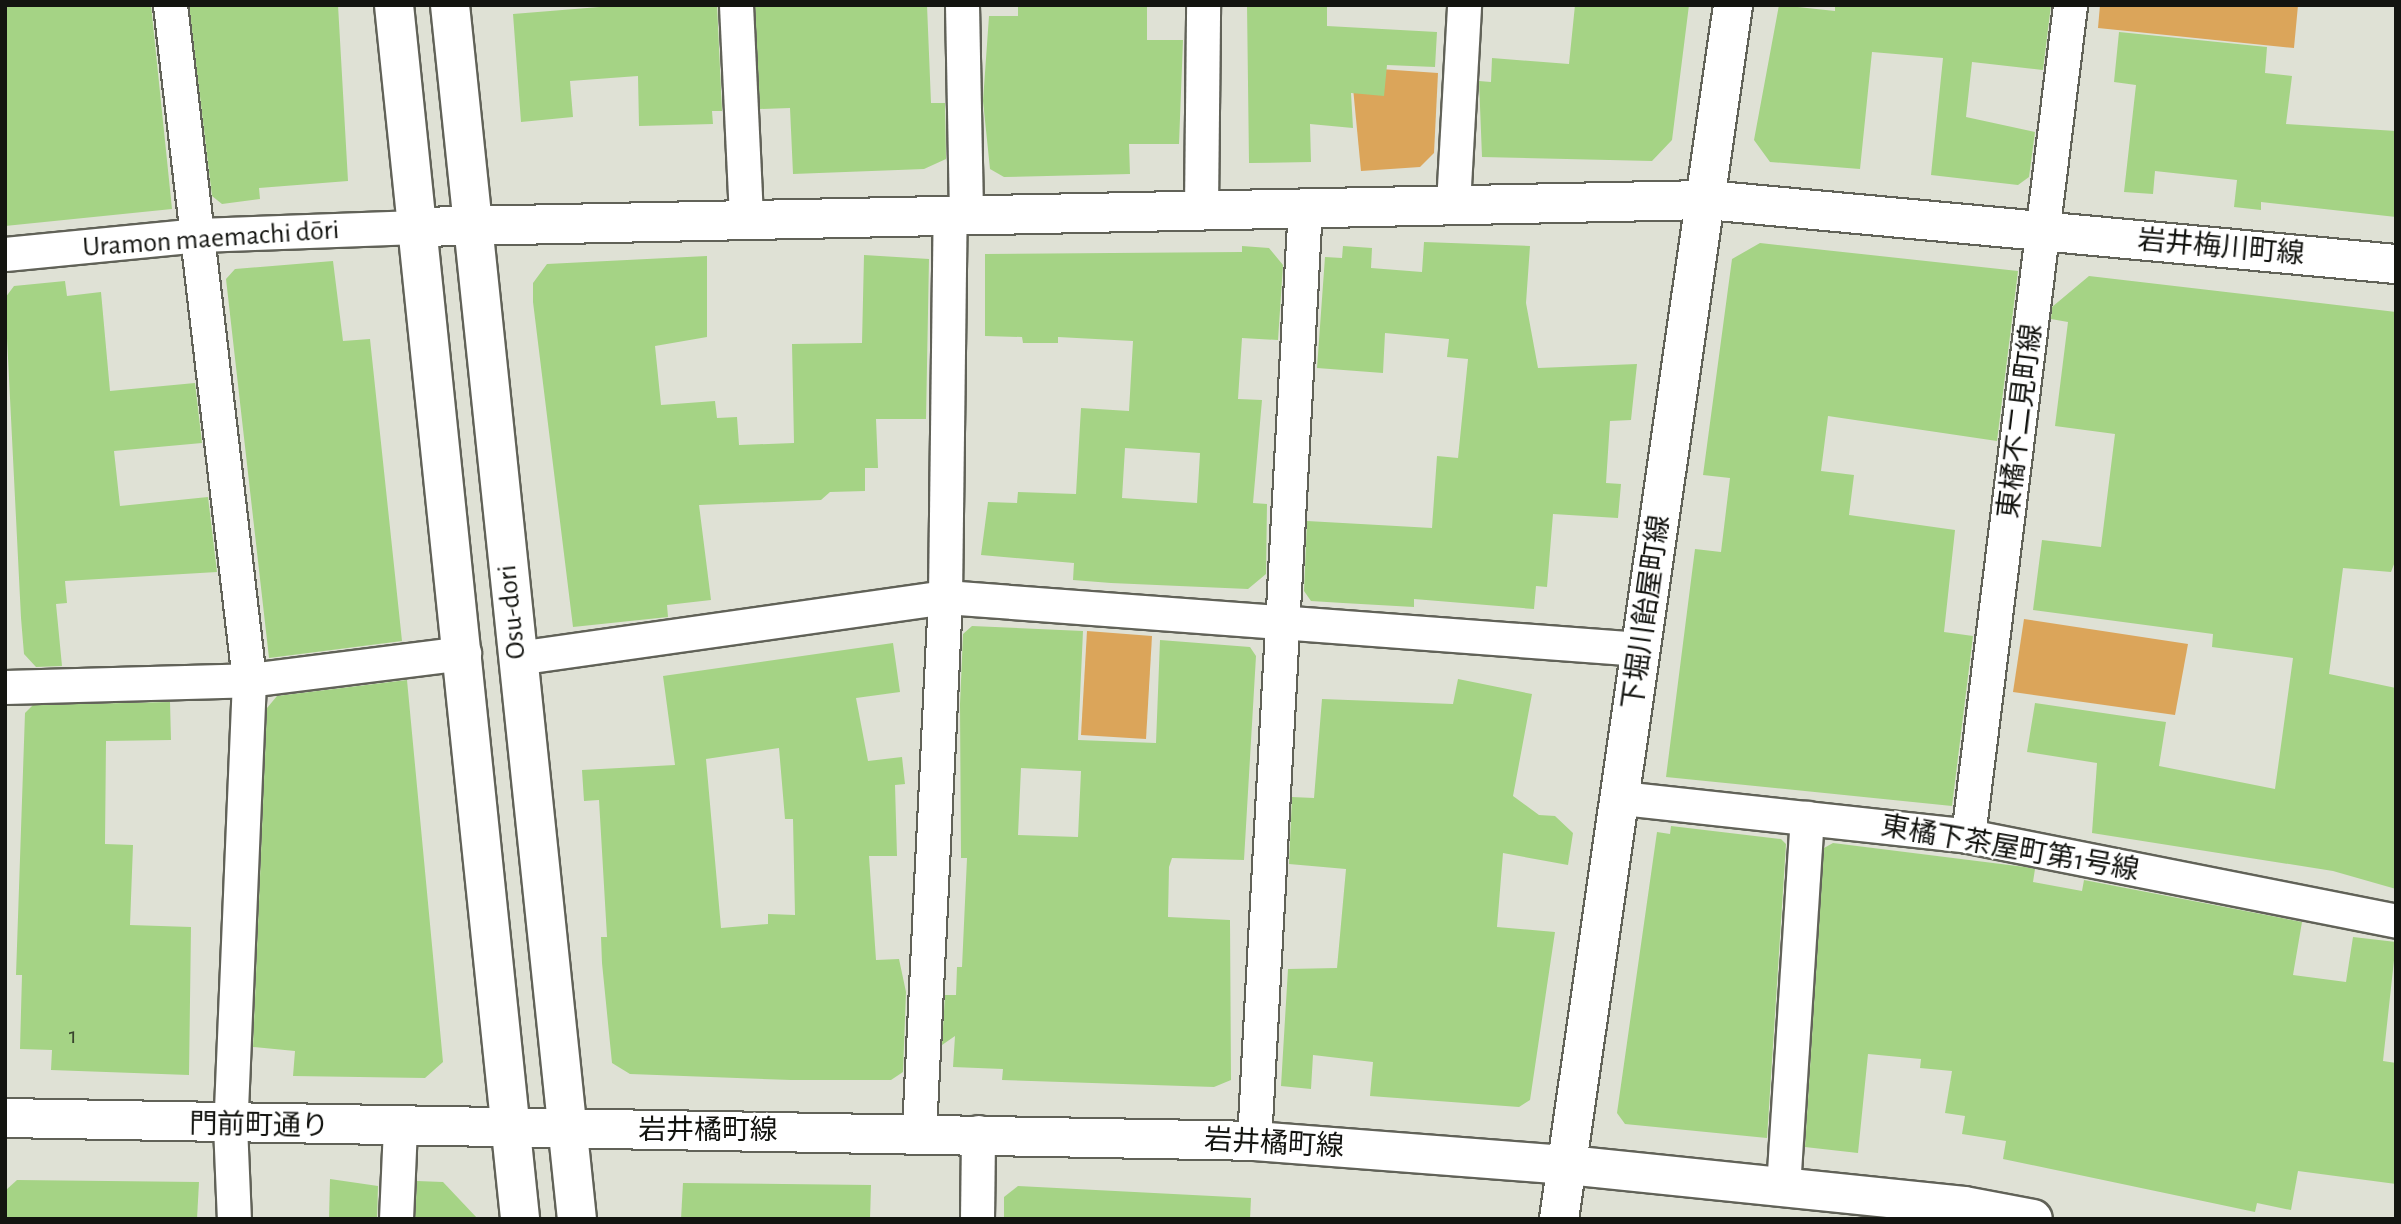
<!DOCTYPE html>
<meta charset="utf-8">
<style>
body{margin:0}
#map{position:relative;width:2401px;height:1224px;overflow:hidden;background:#dfe1d5;font-family:"Alegreya Sans","Noto Sans JP",sans-serif}
div>[style]{position:absolute}
.green>*{inset:0;background:#dba55a}
.building>*{inset:0;background:#a5d385}
.roads{filter:drop-shadow(2px 0 #616258) drop-shadow(-2px 0 #616258) drop-shadow(0 2px #616258) drop-shadow(0 -2px #616258)}
.street>*{height:33px;margin:-16.5px;padding:0 16.5px;transform-origin:16.5px;border-radius:16.5px;background:#fff}
.secondary>*{height:38px;margin:-19px;padding:0 19px;transform-origin:19px;border-radius:19px;background:#fff}
span{translate:-50% -50%;white-space:nowrap;text-align:center;line-height:1.15;-webkit-text-stroke:5px #fff;paint-order:stroke}
.number-label{font-size:24px;color:#38442d}
.number-label span{-webkit-text-stroke-width:0}
.street-label{font-size:28px;color:#131410}
.frame{position:absolute;inset:0;border:7px solid #131410;pointer-events:none}
</style>
<div id="map">
<div class="green">
<div style="clip-path:polygon(2100px 5px,2298px 5px,2294px 48px,2098px 28px)"></div>
<div style="clip-path:polygon(1351px 67px,1438px 73px,1434px 153px,1420px 167px,1361px 171px)"></div>
<div style="clip-path:polygon(2024px 619px,2188px 644px,2175px 715px,2013px 692px)"></div>
<div style="clip-path:polygon(1087px 631px,1152px 636px,1146px 739px,1081px 735px)"></div>
</div>
<div class="building">
<div style="clip-path:polygon(5px 5px,151px 5px,172px 209px,5px 226px)"></div>
<div style="clip-path:polygon(189px 5px,338px 5px,348px 181px,259px 188px,260px 199px,222px 204px,212px 196px)"></div>
<div style="clip-path:polygon(624px 5px,717px 5px,722px 111px,712px 111px,713px 124px,639px 126px,638px 76px,570px 81px,573px 117px,521px 122px,513px 14px)"></div>
<div style="clip-path:polygon(755px 5px,927px 5px,931px 103px,945px 103px,946px 159px,924px 169px,793px 174px,790px 108px,760px 109px)"></div>
<div style="clip-path:polygon(1018px 5px,1147px 5px,1147px 40px,1183px 40px,1179px 144px,1129px 144px,1130px 174px,1004px 177px,990px 169px,983px 101px,989px 16px,1018px 16px)"></div>
<div style="clip-path:polygon(1247px 5px,1327px 5px,1327px 26px,1437px 32px,1435px 67px,1387px 65px,1384px 96px,1351px 93px,1353px 128px,1310px 124px,1311px 162px,1249px 163px)"></div>
<div style="clip-path:polygon(1575px 5px,1689px 5px,1672px 140px,1652px 161px,1482px 157px,1479px 81px,1491px 82px,1492px 58px,1569px 64px)"></div>
<div style="clip-path:polygon(1779px 5px,1835px 11px,1835px 5px,2051px 5px,2043px 70px,1972px 62px,1966px 117px,2035px 132px,2029px 177px,2018px 185px,1931px 175px,1943px 58px,1872px 52px,1860px 169px,1770px 162px,1754px 140px)"></div>
<div style="clip-path:polygon(2119px 32px,2267px 47px,2265px 73px,2292px 76px,2286px 124px,2396px 131px,2396px 217px,2261px 202px,2261px 210px,2234px 207px,2237px 180px,2155px 171px,2153px 194px,2124px 192px,2136px 85px,2114px 82px)"></div>
<div style="clip-path:polygon(1424px 242px,1530px 246px,1526px 303px,1538px 368px,1637px 364px,1631px 420px,1610px 421px,1606px 483px,1621px 484px,1618px 518px,1553px 514px,1547px 587px,1536px 586px,1534px 609px,1414px 599px,1414px 607px,1343px 603px,1311px 601px,1304px 591px,1307px 521px,1432px 528px,1437px 456px,1458px 458px,1468px 359px,1447px 357px,1449px 339px,1385px 333px,1383px 373px,1317px 368px,1325px 257px,1342px 258px,1343px 246px,1372px 248px,1371px 268px,1422px 272px)"></div>
<div style="clip-path:polygon(1760px 243px,2018px 271px,1997px 441px,1828px 416px,1821px 471px,1854px 475px,1849px 515px,1955px 530px,1944px 632px,1973px 636px,1952px 806px,1666px 777px,1695px 549px,1721px 552px,1730px 478px,1703px 475px,1732px 259px)"></div>
<div style="clip-path:polygon(evenodd,1242px 246px,1269px 248px,1283px 265px,1278px 340px,1242px 338px,1238px 399px,1262px 400px,1253px 503px,1267px 504px,1266px 574px,1248px 589px,1111px 583px,1073px 580px,1074px 563px,981px 555px,988px 502px,1017px 503px,1018px 492px,1076px 494px,1081px 408px,1129px 411px,1133px 341px,1058px 337px,1058px 343px,1023px 343px,1022px 337px,985px 336px,985px 254px,1242px 252px,1242px 246px,1125px 448px,1200px 453px,1197px 503px,1122px 498px,1125px 448px)"></div>
<div style="clip-path:polygon(864px 255px,929px 259px,926px 419px,876px 419px,878px 468px,865px 468px,865px 491px,830px 492px,821px 500px,699px 505px,711px 600px,667px 605px,668px 617px,573px 627px,533px 302px,533px 283px,547px 264px,707px 256px,707px 337px,655px 346px,661px 405px,715px 401px,717px 418px,737px 417px,739px 445px,794px 443px,792px 344px,862px 343px)"></div>
<div style="clip-path:polygon(333px 261px,343px 341px,370px 339px,402px 641px,269px 658px,226px 279px,235px 269px)"></div>
<div style="clip-path:polygon(2089px 276px,2396px 312px,2396px 559px,2391px 572px,2343px 568px,2329px 674px,2396px 688px,2396px 889px,2333px 871px,2092px 833px,2097px 763px,2027px 752px,2035px 703px,2137px 718px,2166px 722px,2159px 766px,2275px 789px,2293px 658px,2212px 647px,2213px 634px,2033px 610px,2042px 540px,2101px 547px,2115px 434px,2055px 426px,2068px 322px,2051px 319px,2052px 307px)"></div>
<div style="clip-path:polygon(65px 281px,67px 296px,101px 292px,110px 391px,195px 383px,202px 443px,114px 451px,120px 506px,208px 497px,217px 572px,65px 581px,67px 603px,56px 604px,62px 666px,36px 667px,24px 654px,21px 618px,5px 298px,14px 286px)"></div>
<div style="clip-path:polygon(evenodd,972px 626px,1083px 631px,1078px 740px,1156px 743px,1160px 640px,1250px 647px,1256px 656px,1244px 860px,1172px 858px,1169px 867px,1168px 917px,1230px 920px,1231px 1080px,1214px 1087px,1002px 1080px,1003px 1069px,953px 1067px,955px 1036px,942px 1045px,945px 995px,956px 995px,957px 967px,962px 967px,967px 858px,961px 858px,960px 704px,963px 634px,972px 626px,1021px 768px,1081px 771px,1078px 837px,1018px 835px,1021px 768px)"></div>
<div style="clip-path:polygon(evenodd,893px 643px,900px 692px,856px 698px,868px 761px,902px 757px,905px 784px,895px 785px,897px 856px,869px 856px,876px 960px,899px 959px,906px 992px,903px 1072px,891px 1080px,791px 1080px,630px 1074px,612px 1063px,602px 963px,601px 937px,607px 937px,599px 800px,584px 801px,582px 770px,675px 765px,663px 676px,893px 643px,779px 748px,785px 819px,793px 819px,795px 915px,768px 914px,768px 924px,721px 928px,706px 759px,779px 748px)"></div>
<div style="clip-path:polygon(1458px 679px,1532px 694px,1513px 796px,1539px 815px,1555px 816px,1573px 833px,1568px 865px,1503px 853px,1497px 927px,1555px 932px,1530px 1100px,1519px 1107px,1370px 1096px,1373px 1062px,1313px 1055px,1311px 1089px,1281px 1086px,1288px 969px,1337px 968px,1346px 869px,1289px 864px,1292px 797px,1314px 798px,1322px 699px,1453px 704px)"></div>
<div style="clip-path:polygon(407px 680px,443px 1062px,425px 1078px,293px 1076px,295px 1051px,253px 1047px,267px 708px,277px 696px)"></div>
<div style="clip-path:polygon(170px 702px,171px 740px,106px 741px,105px 844px,133px 845px,130px 925px,191px 927px,189px 1075px,51px 1070px,52px 1050px,20px 1049px,22px 975px,16px 975px,25px 713px,33px 705px)"></div>
<div style="clip-path:polygon(1671px 826px,1781px 839px,1786px 844px,1767px 1138px,1625px 1124px,1617px 1113px,1657px 832px,1670px 834px)"></div>
<div style="clip-path:polygon(1833px 843px,2025px 867px,2035px 869px,2033px 882px,2082px 891px,2084px 880px,2302px 922px,2293px 975px,2346px 982px,2353px 937px,2396px 942px,2383px 1061px,2396px 1063px,2396px 1184px,2298px 1171px,2291px 1210px,2257px 1203px,2255px 1212px,2003px 1159px,2006px 1141px,1962px 1134px,1965px 1116px,1945px 1113px,1952px 1071px,1920px 1068px,1921px 1059px,1868px 1054px,1858px 1153px,1805px 1147px,1824px 848px)"></div>
<div style="clip-path:polygon(330px 1179px,378px 1186px,377px 1219px,329px 1219px)"></div>
<div style="clip-path:polygon(17px 1180px,199px 1182px,197px 1219px,5px 1219px,6px 1190px)"></div>
<div style="clip-path:polygon(417px 1181px,443px 1182px,477px 1218px,415px 1219px)"></div>
<div style="clip-path:polygon(683px 1183px,871px 1185px,870px 1219px,681px 1219px)"></div>
<div style="clip-path:polygon(1018px 1186px,1251px 1198px,1250px 1219px,1004px 1219px,1004px 1197px)"></div>
</div>
<div class="roads">
<div class="street">
<div style="left:170px;top:5px;width:680px;rotate:83.32deg"></div>
<div style="left:249px;top:680px;width:445px;rotate:92.4deg"></div>
<div style="left:230px;top:1125px;width:94px;rotate:87.6deg"></div>
<div style="left:736px;top:5px;width:215px;rotate:87.3deg"></div>
<div style="left:962px;top:5px;width:209px;rotate:88.9deg"></div>
<div style="left:1453px;top:204px;width:199px;rotate:-86.8deg"></div>
<div style="left:1201px;top:208px;width:203px;rotate:-89.4deg"></div>
<div style="left:5px;top:254px;width:195px;rotate:-5.6deg"></div>
<div style="left:199px;top:235px;width:218px;rotate:-2.1deg"></div>
<div style="left:517px;top:658px;width:432px;rotate:-8.1deg"></div>
<div style="left:945px;top:597px;width:697px;rotate:4.28deg"></div>
<div style="left:5px;top:687px;width:244px;rotate:-1.6deg"></div>
<div style="left:249px;top:680px;width:217px;rotate:-7.2deg"></div>
<div style="left:1621px;top:798px;width:349px;rotate:6.2deg"></div>
<div style="left:1968px;top:836px;width:436px;rotate:11.2deg"></div>
<div style="left:1968px;top:836px;width:837px;rotate:-83deg"></div>
<div style="left:919px;top:1131px;width:535px;rotate:-87.21deg"></div>
<div style="left:945px;top:597px;width:383px;rotate:-89.3deg"></div>
<div style="left:1254px;top:1141px;width:936px;rotate:-86.88deg"></div>
<div style="left:1783px;top:1187px;width:370px;rotate:-86.3deg"></div>
<div style="left:396px;top:1219px;width:90px;rotate:-87.5deg"></div>
<div style="left:977px;top:1219px;width:87px;rotate:-89.3deg"></div>
</div>
<div class="secondary">
<div style="left:394px;top:5px;width:1221px;rotate:84.07deg"></div>
<div style="left:450px;top:5px;width:1221px;rotate:84.03deg"></div>
<div style="left:417px;top:227px;width:1290px;rotate:-1.2deg"></div>
<div style="left:1707px;top:200px;width:692px;rotate:5.31deg"></div>
<div style="left:5px;top:1118px;width:1249px;rotate:1.05deg"></div>
<div style="left:1254px;top:1141px;width:315px;rotate:4.4deg"></div>
<div style="left:1568px;top:1165px;width:398px;rotate:5.9deg"></div>
<div style="left:1964px;top:1206px;width:70px;rotate:10.7deg"></div>
<div style="left:1559px;top:1219px;width:1226px;rotate:-81.84deg"></div>
</div>
</div>
<div class="number-label">
<span style="left:73px;top:1037px">1</span>
</div>
<div class="street-label">
<span style="left:211px;top:239px;rotate:-4deg">Uramon maemachi dōri</span>
<span style="left:2221px;top:248px;rotate:5deg">岩井梅川町線</span>
<span style="left:2021px;top:421px;rotate:-83deg">東橘不二見町線</span>
<span style="left:512px;top:612px;rotate:-96deg">Osu-dori</span>
<span style="left:1647px;top:612px;rotate:-82deg">下堀川飴屋町線</span>
<span style="left:2010px;top:849px;rotate:10deg">東橘下茶屋町第1号線</span>
<span style="left:259px;top:1126px;rotate:1deg">門前町通り</span>
<span style="left:708px;top:1131px">岩井橘町線</span>
<span style="left:1274px;top:1144px;rotate:3deg">岩井橘町線</span>
</div>
<div class="frame"></div>
</div>
